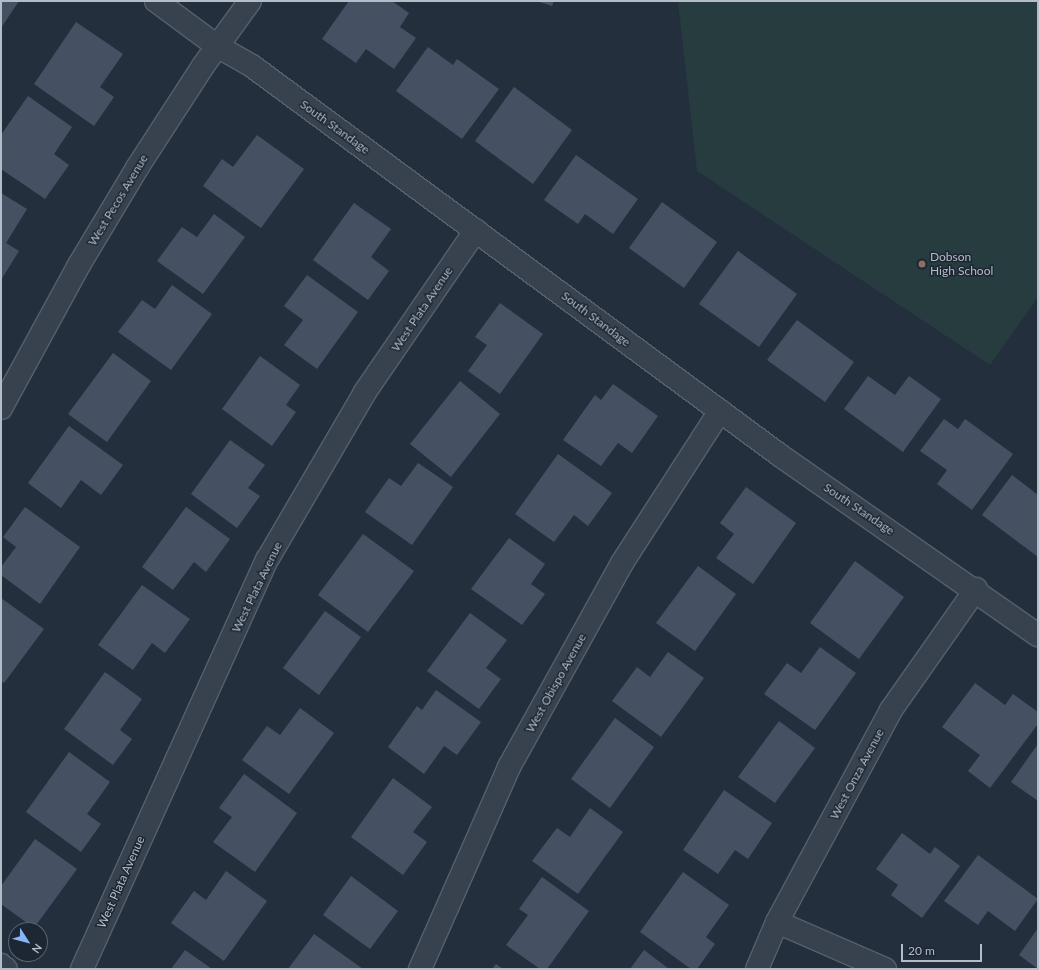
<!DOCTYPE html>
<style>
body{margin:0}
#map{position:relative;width:1039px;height:970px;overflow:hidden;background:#242f3e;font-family:Lato,sans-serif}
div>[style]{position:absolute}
.green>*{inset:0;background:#263c3f}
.building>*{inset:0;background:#455162}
.roads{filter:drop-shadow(1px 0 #565f6c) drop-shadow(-1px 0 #565f6c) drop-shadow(0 1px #565f6c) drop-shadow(0 -1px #565f6c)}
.street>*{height:22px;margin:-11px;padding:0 11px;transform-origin:11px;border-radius:11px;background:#38414e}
.dots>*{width:11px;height:11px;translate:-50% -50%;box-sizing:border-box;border:2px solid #1d2633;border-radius:50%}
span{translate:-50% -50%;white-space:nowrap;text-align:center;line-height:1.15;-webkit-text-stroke:3px #1d2633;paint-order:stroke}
.street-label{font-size:12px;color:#b4bcc9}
.poi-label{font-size:12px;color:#b4bcc9}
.left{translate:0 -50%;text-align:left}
.frame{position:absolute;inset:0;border:2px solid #b4bcc9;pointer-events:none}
.north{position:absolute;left:8px;top:922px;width:40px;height:40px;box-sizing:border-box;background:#1d2633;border:1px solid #59626f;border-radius:50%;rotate:126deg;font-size:11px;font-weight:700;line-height:16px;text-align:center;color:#b4bcc9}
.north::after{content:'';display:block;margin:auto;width:14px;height:18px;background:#8ab4f8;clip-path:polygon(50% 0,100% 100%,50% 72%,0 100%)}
.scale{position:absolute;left:901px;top:944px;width:81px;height:18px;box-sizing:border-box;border:2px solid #b4bcc9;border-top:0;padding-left:5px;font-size:12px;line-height:14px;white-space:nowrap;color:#b4bcc9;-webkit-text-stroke:3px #1d2633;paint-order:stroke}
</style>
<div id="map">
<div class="green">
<div style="clip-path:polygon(678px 1px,1038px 1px,1038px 297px,990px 365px,697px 171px)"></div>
</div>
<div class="building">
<div style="clip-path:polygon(1px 1px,19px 1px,1px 28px)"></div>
<div style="clip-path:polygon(349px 1px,392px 1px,409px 13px,400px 27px,416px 38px,394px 69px,366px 49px,356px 63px,322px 39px)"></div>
<div style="clip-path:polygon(536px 1px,554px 1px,552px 6px)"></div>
<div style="clip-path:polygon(76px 22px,123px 54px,100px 87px,114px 97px,94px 126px,34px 84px)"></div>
<div style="clip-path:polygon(428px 47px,453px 65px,457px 59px,499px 89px,462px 139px,396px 91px)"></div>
<div style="clip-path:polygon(514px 87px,572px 130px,533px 184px,475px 141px)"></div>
<div style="clip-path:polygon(28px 96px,72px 127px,54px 154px,69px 165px,45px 199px,1px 169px,1px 135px)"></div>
<div style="clip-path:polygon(257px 135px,304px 169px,261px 228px,203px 186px,222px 159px,233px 167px)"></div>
<div style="clip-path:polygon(576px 155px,638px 199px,613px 234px,585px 214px,578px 224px,544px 200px)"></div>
<div style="clip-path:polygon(1px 193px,27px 209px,6px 243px,19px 251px,1px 280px)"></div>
<div style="clip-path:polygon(662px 202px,717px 242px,684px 288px,629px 248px)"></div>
<div style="clip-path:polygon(354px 203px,391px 229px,371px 257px,389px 271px,368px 300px,313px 260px)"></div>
<div style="clip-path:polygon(214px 214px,245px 237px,203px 294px,157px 261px,182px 227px,197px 237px)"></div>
<div style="clip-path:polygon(738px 251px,797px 294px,759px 347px,699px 304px)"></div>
<div style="clip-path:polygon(307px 275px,358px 312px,317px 369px,284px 345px,303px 320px,284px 306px)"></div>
<div style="clip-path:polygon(172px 285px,212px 314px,171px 370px,118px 332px,142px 300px,155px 309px)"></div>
<div style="clip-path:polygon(500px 303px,543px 334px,500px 394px,468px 371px,487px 345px,475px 337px)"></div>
<div style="clip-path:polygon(797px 320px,854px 362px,825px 402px,767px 360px)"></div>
<div style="clip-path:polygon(113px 353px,151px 381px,107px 442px,68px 414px)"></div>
<div style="clip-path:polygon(260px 356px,300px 385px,286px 405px,296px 412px,272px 446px,222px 409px)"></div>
<div style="clip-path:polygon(868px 376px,895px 395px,909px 376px,941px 399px,903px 452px,844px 409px)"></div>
<div style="clip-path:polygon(460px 381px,500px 414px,451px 477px,410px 444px)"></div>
<div style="clip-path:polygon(613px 384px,658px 416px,632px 453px,618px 443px,601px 466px,563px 440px,595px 395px,601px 400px)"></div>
<div style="clip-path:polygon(944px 419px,958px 429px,965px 419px,1013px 454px,972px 510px,937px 484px,947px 470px,920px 451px)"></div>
<div style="clip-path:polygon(69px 426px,123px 465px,101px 495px,81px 480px,61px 508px,28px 483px)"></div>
<div style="clip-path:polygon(230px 440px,265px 465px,248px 488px,260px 496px,237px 528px,191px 494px)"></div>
<div style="clip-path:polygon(558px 454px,612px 493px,588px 526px,574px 515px,554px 542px,515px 514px)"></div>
<div style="clip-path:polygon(418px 463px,453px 487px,412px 545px,365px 512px,389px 478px,401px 486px)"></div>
<div style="clip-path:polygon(1012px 475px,1038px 495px,1038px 557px,982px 515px)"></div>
<div style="clip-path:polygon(746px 487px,796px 523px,753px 584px,716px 558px,734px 534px,720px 523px)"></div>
<div style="clip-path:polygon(25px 507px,80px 547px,40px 604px,1px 575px,1px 567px,16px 547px,3px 537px)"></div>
<div style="clip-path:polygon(186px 507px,230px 539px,206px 572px,194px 562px,173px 590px,142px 567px)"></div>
<div style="clip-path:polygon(363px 534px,414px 571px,368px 632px,318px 595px)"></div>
<div style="clip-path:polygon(509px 538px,545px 564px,531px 584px,545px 594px,522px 625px,471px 589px)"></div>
<div style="clip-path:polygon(855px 561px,904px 597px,859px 659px,810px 623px)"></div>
<div style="clip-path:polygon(698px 566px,736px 594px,695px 651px,656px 623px)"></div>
<div style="clip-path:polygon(142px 585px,190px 619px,165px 653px,152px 643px,133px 670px,98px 645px)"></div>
<div style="clip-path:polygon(1px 598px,44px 629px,4px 683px,1px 681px)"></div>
<div style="clip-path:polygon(325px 611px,361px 637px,319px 695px,283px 668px)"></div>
<div style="clip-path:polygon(470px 613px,507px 640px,486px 668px,501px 679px,479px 709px,427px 671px)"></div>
<div style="clip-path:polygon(820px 647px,856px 673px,815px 730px,764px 694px,787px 663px,801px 673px)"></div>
<div style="clip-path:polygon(668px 652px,704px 678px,661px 737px,612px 701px,637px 667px,650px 677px)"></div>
<div style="clip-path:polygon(105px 672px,142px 699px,120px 730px,132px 739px,113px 765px,64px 729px)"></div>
<div style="clip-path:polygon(975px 683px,1005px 705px,1013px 694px,1038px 712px,1038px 724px,990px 788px,968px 771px,980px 755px,942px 727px)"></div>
<div style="clip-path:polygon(436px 690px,481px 722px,457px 755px,444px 746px,424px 774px,388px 747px,417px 706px,422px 710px)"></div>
<div style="clip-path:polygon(300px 708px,334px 733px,289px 794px,242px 760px,267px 726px,280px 735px)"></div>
<div style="clip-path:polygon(615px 718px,654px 747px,610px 808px,571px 779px)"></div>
<div style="clip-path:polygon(779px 721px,815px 748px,775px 803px,738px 777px)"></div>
<div style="clip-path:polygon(1038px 744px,1038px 801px,1011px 782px)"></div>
<div style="clip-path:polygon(69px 752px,110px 782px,87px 814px,101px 824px,81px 852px,26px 812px)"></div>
<div style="clip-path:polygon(244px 774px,297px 813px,255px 872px,213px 842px,232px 817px,219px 808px)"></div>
<div style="clip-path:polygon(393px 778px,432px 807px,413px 832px,427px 842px,403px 875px,351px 837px)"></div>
<div style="clip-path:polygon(724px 790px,772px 823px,748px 859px,735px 850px,718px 874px,683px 850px)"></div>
<div style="clip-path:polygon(590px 808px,623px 832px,578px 894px,532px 861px,557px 828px,570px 837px)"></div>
<div style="clip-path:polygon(902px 833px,930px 854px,935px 847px,960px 866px,922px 918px,891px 895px,898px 885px,876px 869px)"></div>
<div style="clip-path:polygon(35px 839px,77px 869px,34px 928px,1px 904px,1px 886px)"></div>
<div style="clip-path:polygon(978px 855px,1038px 899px,1015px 931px,988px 911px,978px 925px,944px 901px)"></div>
<div style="clip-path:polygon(226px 871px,267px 901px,224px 961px,171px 923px,194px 891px,206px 900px)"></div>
<div style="clip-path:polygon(683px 872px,729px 905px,706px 937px,715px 944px,697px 969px,691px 969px,640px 932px)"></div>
<div style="clip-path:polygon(351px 876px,398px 911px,370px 949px,323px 915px)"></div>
<div style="clip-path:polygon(542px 877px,589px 911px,547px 969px,540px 969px,506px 945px,528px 915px,519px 909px)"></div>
<div style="clip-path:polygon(1038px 928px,1038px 969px,1019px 955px)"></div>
<div style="clip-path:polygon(314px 934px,363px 969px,288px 969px)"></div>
<div style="clip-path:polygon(185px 950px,212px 969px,171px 969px)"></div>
<div style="clip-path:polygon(644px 950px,669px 969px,630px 969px)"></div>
<div style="clip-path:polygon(496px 964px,503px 969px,492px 969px)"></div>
</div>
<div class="roads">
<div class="street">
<div style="left:156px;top:1px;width:76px;rotate:36.4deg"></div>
<div style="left:217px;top:46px;width:40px;rotate:29.7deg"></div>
<div style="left:252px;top:66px;width:657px;rotate:36.4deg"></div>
<div style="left:781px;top:456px;width:313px;rotate:34.9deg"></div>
<div style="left:1px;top:408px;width:163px;rotate:-61.4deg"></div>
<div style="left:79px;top:265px;width:113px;rotate:-59.1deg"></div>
<div style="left:137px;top:168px;width:121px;rotate:-57.1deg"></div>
<div style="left:203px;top:66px;width:80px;rotate:-54.1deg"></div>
<div style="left:777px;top:922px;width:118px;rotate:23.5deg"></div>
<div style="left:1px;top:965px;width:6px;rotate:39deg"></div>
<div style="left:82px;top:969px;width:449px;rotate:-65.7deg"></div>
<div style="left:267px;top:560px;width:194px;rotate:-59.7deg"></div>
<div style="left:365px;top:392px;width:196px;rotate:-55.6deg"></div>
<div style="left:420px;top:969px;width:221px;rotate:-66.2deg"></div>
<div style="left:509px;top:767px;width:233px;rotate:-61deg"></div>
<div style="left:622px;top:563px;width:181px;rotate:-57.2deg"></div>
<div style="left:757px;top:969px;width:51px;rotate:-66.9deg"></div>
<div style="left:777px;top:922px;width:241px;rotate:-61.7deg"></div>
<div style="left:891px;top:710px;width:148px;rotate:-54.9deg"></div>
</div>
</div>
<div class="dots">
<div style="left:922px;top:264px;background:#8d6e63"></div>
</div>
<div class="street-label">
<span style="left:335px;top:127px;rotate:36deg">South Standage</span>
<span style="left:118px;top:200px;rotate:-59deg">West Pecos Avenue</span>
<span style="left:422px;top:309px;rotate:-56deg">West Plata Avenue</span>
<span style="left:596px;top:319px;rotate:37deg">South Standage</span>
<span style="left:859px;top:509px;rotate:34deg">South Standage</span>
<span style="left:257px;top:587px;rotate:-64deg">West Plata Avenue</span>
<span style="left:556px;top:683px;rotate:-61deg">West Obispo Avenue</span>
<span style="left:857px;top:774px;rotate:-62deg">West Onza Avenue</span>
<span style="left:121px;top:882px;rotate:-66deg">West Plata Avenue</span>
</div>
<div class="poi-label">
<span class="left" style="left:930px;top:264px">Dobson<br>High School</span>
</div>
<div class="frame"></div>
<div class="north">N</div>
<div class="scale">20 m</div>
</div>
